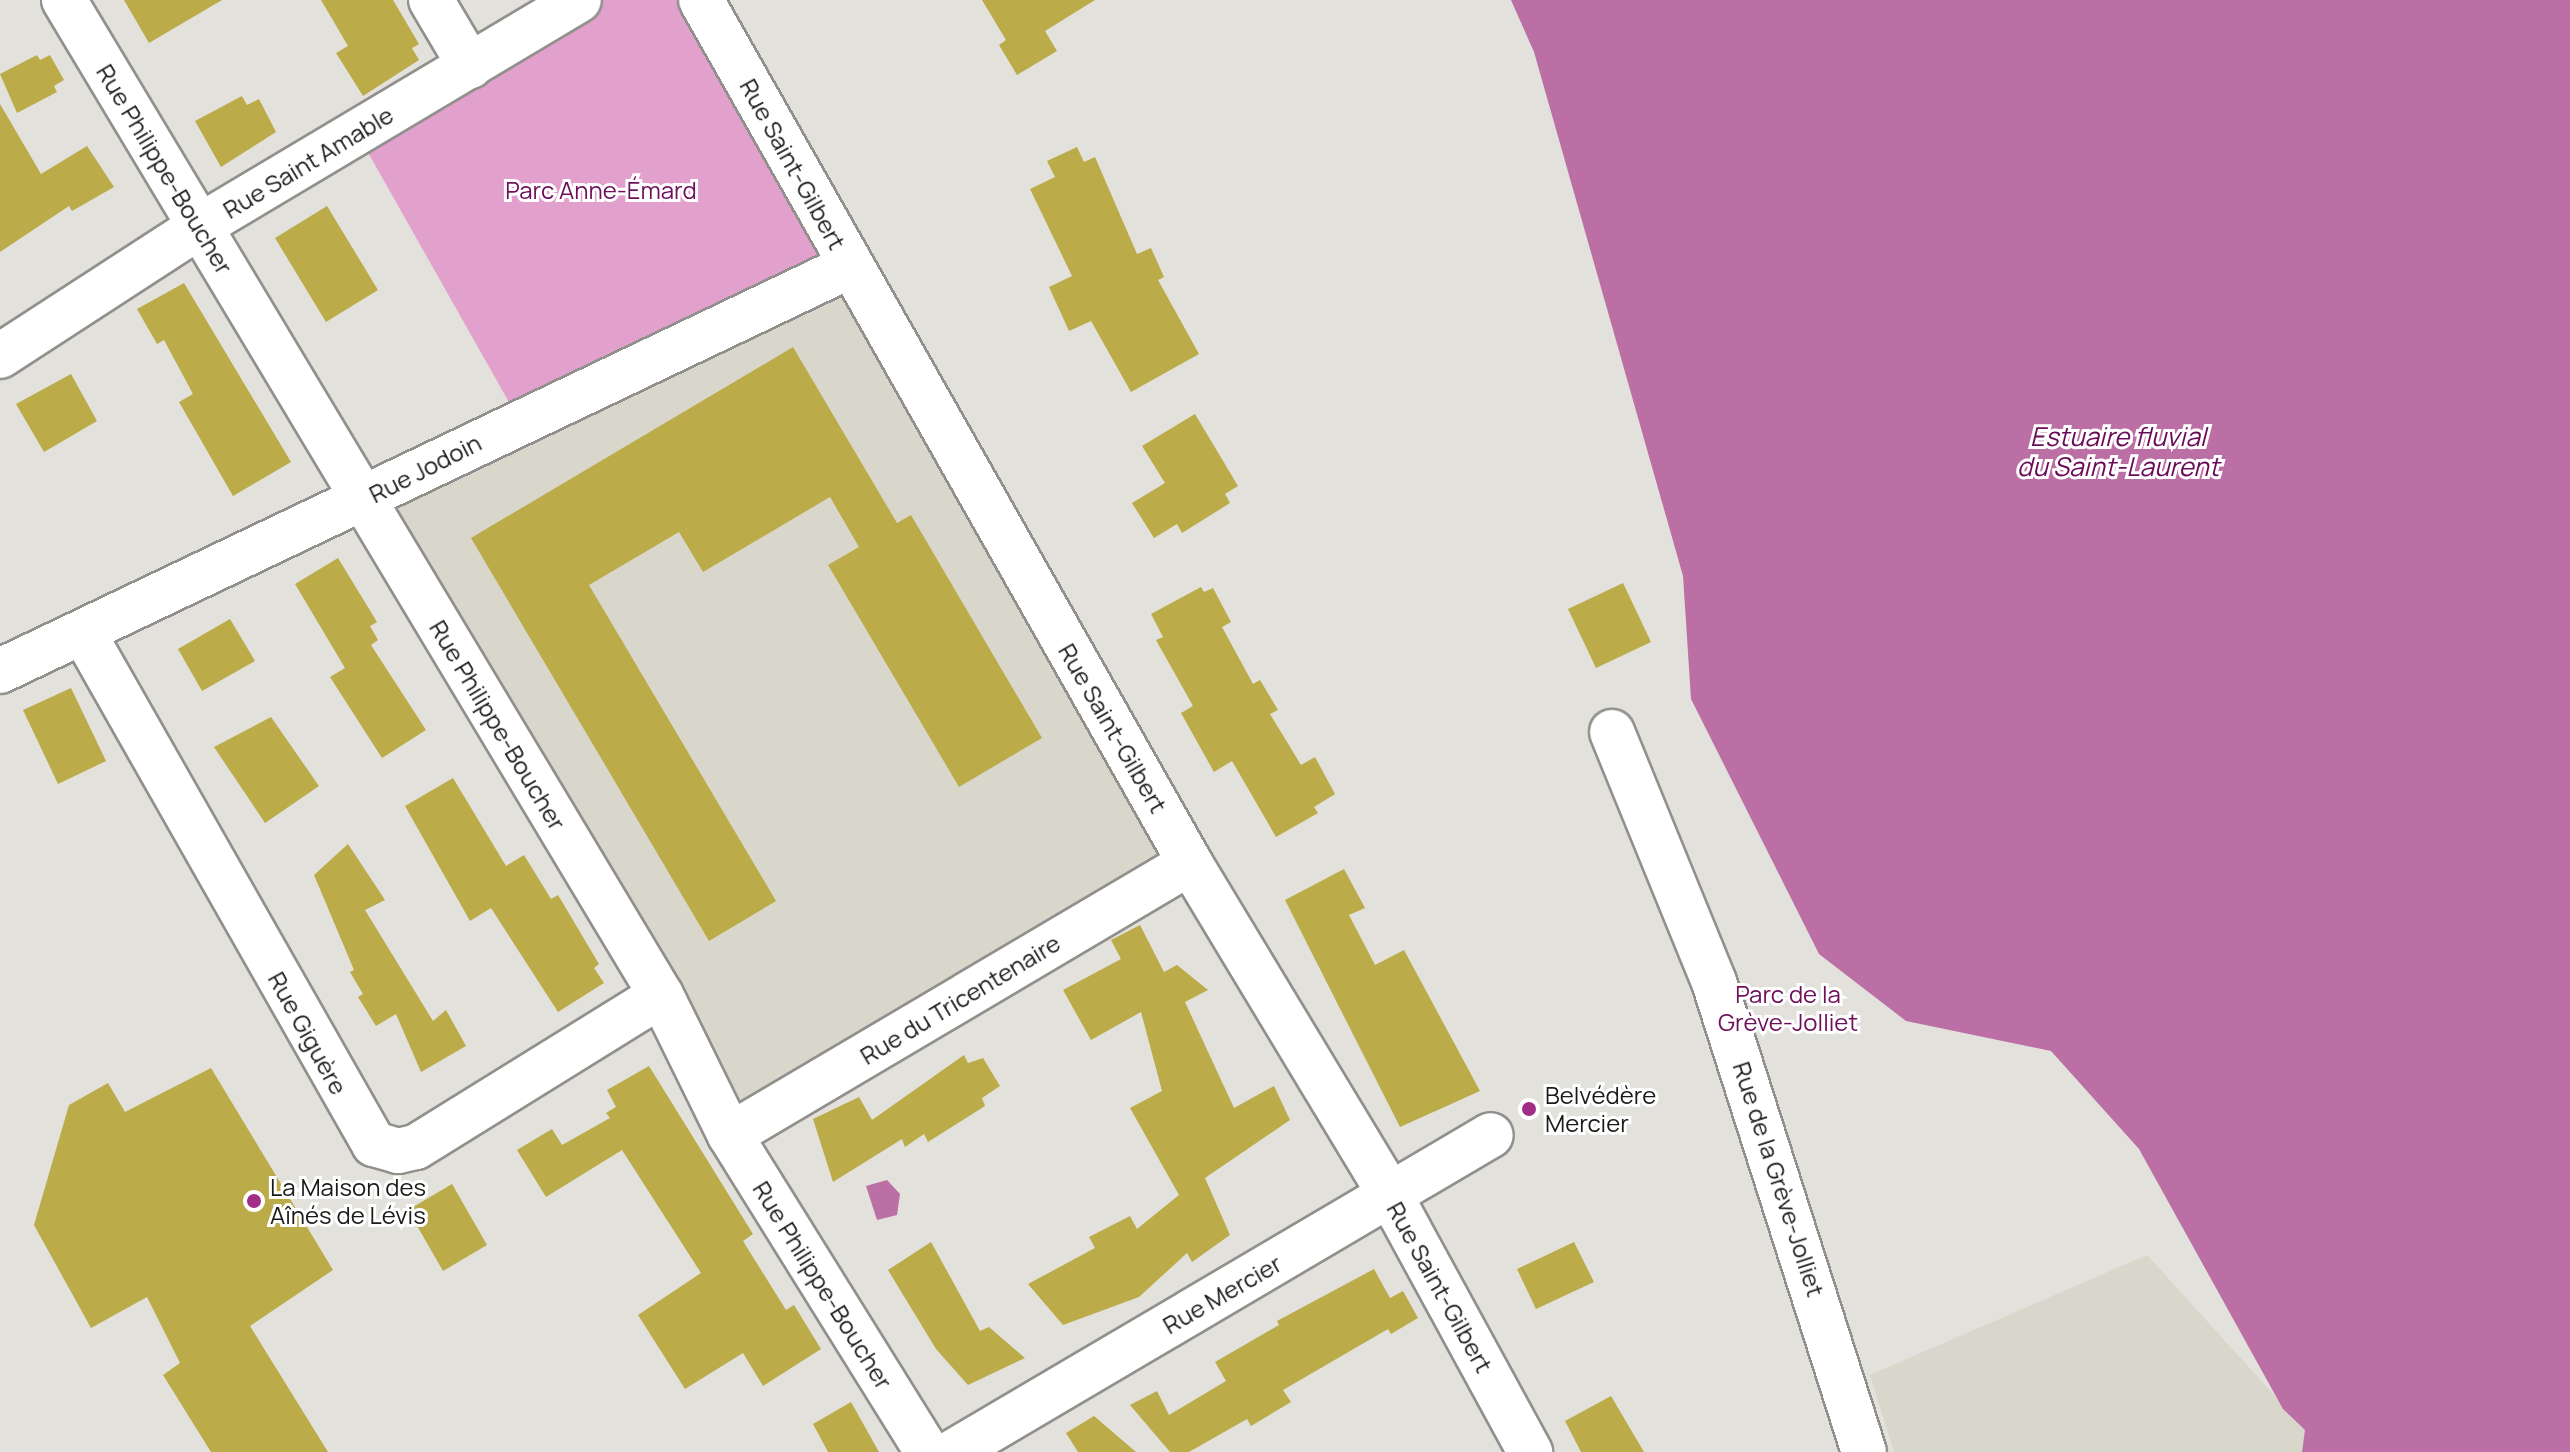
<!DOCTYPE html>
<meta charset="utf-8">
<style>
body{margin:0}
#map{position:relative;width:2570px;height:1452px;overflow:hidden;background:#e2e1dc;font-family:Manrope,sans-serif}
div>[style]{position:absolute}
.built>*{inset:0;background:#d9d7cb}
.green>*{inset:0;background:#e2a0cd}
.water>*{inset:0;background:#bb6fa5}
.building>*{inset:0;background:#bbab49}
.roads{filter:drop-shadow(2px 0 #91908c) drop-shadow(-2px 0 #91908c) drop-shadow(0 2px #91908c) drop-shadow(0 -2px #91908c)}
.minor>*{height:44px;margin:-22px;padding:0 22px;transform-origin:22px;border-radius:22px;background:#fff}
.dots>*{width:22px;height:22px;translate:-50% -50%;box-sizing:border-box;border:4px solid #fff;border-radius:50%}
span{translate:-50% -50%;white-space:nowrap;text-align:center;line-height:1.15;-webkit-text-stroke:6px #fff;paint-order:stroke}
.street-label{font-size:24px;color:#1a1a18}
.park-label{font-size:24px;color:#6e0f5a}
.poi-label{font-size:24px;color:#1a1a18}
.left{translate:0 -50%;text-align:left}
.water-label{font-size:26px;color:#6b0b58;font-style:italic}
</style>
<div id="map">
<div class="built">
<div style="clip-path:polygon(850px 266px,1190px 863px,730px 1135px,363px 500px)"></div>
<div style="clip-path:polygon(2147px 1255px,2326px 1452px,1894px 1452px,1870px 1375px)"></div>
</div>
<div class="green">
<div style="clip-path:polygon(578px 0,701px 0,850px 266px,519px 420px,357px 133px)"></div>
</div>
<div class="water">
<div style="clip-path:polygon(1511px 0,2570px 0,2570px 1452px,2302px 1452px,2305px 1430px,2283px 1409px,2139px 1149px,2051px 1051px,1906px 1021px,1819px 954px,1691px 699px,1683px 576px,1534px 52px)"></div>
<div style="clip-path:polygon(887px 1180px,900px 1194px,897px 1215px,877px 1220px,866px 1186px)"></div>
</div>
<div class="building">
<div style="clip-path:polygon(124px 0,222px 0,149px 43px)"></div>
<div style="clip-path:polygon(321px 0,393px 0,419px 44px,412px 48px,419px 60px,363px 96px,336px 53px,348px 46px)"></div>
<div style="clip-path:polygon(982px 0,1095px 0,1045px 31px,1057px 51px,1017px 75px,999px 45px,1006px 40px)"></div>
<div style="clip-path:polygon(37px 55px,40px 60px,50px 55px,64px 80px,54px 86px,57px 92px,17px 113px,0 74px)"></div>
<div style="clip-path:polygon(242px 96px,247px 105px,259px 99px,276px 132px,221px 167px,195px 121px)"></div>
<div style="clip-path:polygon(0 104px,41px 174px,87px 146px,114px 187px,72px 211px,69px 206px,0 252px)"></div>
<div style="clip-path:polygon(1077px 147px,1084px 162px,1095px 157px,1137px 254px,1151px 248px,1164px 277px,1158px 280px,1199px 354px,1131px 392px,1091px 321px,1069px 331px,1049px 287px,1072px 276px,1030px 189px,1055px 177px,1047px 161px)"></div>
<div style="clip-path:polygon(327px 206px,378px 290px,326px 322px,275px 238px)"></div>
<div style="clip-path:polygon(184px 283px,291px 462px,233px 496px,179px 402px,193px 394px,164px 340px,157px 344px,137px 309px)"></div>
<div style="clip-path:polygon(793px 347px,897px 523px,911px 515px,1042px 738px,959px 787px,828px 565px,859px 547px,830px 497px,703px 572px,679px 532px,589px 585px,776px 901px,709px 941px,471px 538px)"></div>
<div style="clip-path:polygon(71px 374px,97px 421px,44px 452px,16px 404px)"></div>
<div style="clip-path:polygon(1195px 414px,1238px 486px,1225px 494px,1230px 503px,1182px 533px,1177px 524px,1154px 538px,1132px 503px,1165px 483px,1142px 446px)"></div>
<div style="clip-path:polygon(338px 558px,377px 622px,370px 626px,378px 640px,371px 645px,426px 730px,382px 758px,330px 677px,345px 668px,295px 584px)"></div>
<div style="clip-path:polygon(1623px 583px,1651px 642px,1596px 668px,1568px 609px)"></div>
<div style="clip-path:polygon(1201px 587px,1204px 592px,1213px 588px,1231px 622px,1222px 627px,1253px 684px,1260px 680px,1278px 710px,1270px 714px,1301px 765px,1315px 757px,1335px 794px,1314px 807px,1318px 813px,1276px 837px,1232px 761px,1214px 772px,1181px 713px,1193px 706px,1156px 640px,1163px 637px,1151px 614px)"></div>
<div style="clip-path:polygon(230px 619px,255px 661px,202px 691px,178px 649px)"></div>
<div style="clip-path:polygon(71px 688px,106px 761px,58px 784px,23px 710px)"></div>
<div style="clip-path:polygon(271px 717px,319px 786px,265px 823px,214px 747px)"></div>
<div style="clip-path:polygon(453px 778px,506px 866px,524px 855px,551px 899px,558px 895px,599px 964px,594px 968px,604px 983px,558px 1012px,491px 908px,470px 921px,405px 806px)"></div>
<div style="clip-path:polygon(348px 844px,385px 900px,365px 910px,433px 1021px,446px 1010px,466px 1046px,421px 1072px,396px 1014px,376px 1026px,358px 997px,363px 994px,350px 972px,354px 970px,314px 875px)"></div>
<div style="clip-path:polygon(1344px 869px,1365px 908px,1349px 915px,1375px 965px,1404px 950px,1480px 1091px,1400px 1127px,1285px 900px)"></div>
<div style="clip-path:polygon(1140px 925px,1164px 972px,1177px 965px,1208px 990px,1185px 1002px,1234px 1108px,1274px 1086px,1290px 1120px,1205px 1178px,1230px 1235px,1192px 1262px,1187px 1253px,1139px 1297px,1063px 1325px,1028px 1284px,1095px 1248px,1089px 1237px,1130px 1216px,1137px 1229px,1179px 1195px,1130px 1108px,1162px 1091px,1141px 1012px,1091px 1040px,1063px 990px,1121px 959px,1111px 940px)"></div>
<div style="clip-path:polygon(964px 1055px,968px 1063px,983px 1058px,1000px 1086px,982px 1098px,985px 1106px,928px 1142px,924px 1134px,905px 1147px,902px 1139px,833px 1182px,813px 1119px,859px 1097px,872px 1120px)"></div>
<div style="clip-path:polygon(649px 1066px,753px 1234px,743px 1241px,786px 1310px,794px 1305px,821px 1349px,763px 1386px,743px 1353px,685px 1389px,638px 1315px,701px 1273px,622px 1150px,546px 1197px,517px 1150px,552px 1129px,562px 1145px,610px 1118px,606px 1113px,616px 1107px,607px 1090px)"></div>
<div style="clip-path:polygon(211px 1068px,333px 1270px,250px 1326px,328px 1452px,211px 1452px,163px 1375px,180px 1363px,147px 1297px,91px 1328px,34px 1225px,69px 1105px,108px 1083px,125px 1112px)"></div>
<div style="clip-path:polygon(452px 1184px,487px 1245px,443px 1271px,408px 1210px)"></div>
<div style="clip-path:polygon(931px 1242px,980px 1331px,989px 1327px,1025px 1358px,968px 1385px,936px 1349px,888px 1270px)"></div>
<div style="clip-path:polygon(1574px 1242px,1594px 1282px,1536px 1309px,1517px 1269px)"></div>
<div style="clip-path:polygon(1374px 1269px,1390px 1298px,1403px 1291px,1418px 1318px,1391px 1334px,1388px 1329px,1283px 1390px,1291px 1402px,1251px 1426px,1247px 1419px,1189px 1452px,1170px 1452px,1130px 1405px,1157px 1391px,1169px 1415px,1226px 1381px,1215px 1362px,1279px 1325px,1277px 1321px)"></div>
<div style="clip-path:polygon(1611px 1396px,1644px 1452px,1581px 1452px,1565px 1421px)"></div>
<div style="clip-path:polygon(851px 1402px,879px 1452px,828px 1452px,813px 1424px)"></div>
<div style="clip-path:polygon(1094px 1416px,1136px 1452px,1078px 1452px,1066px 1433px)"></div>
</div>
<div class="roads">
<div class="minor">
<div style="left:64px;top:0;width:1160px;rotate:59.04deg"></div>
<div style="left:661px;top:995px;width:156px;rotate:63.8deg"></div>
<div style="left:730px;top:1135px;width:373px;rotate:58.1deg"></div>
<div style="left:431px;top:0;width:77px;rotate:59.4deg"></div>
<div style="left:701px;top:0;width:992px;rotate:60.46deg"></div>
<div style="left:1190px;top:863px;width:388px;rotate:58.9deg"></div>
<div style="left:1390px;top:1195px;width:293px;rotate:61.4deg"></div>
<div style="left:0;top:356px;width:239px;rotate:-33deg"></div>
<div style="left:200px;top:226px;width:441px;rotate:-30.8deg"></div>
<div style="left:83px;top:632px;width:589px;rotate:60.39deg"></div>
<div style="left:374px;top:1144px;width:25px;rotate:16deg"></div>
<div style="left:398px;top:1151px;width:18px;rotate:-13deg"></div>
<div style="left:416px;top:1147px;width:288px;rotate:-31.8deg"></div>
<div style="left:0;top:671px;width:942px;rotate:-25.48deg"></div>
<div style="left:1612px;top:732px;width:270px;rotate:67.8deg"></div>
<div style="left:1714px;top:982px;width:493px;rotate:72.3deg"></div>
<div style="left:730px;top:1135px;width:534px;rotate:-30.6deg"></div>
<div style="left:953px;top:1452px;width:624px;rotate:-30.51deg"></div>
</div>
</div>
<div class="dots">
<div style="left:1529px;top:1109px;background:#a22d87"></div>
<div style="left:254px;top:1201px;background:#a22d87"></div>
</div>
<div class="street-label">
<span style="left:308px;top:162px;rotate:-31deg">Rue Saint Amable</span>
<span style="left:793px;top:164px;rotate:61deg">Rue Saint-Gilbert</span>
<span style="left:165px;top:169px;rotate:59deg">Rue Philippe-Boucher</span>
<span style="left:425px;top:468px;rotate:-27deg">Rue Jodoin</span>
<span style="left:498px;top:725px;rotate:59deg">Rue Philippe-Boucher</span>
<span style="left:1113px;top:728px;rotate:60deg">Rue Saint-Gilbert</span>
<span style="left:960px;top:999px;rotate:-31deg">Rue du Tricentenaire</span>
<span style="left:308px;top:1033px;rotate:61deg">Rue Giguère</span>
<span style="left:1779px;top:1179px;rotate:72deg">Rue de la Grève-Jolliet</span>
<span style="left:823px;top:1285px;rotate:58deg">Rue Philippe-Boucher</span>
<span style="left:1440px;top:1287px;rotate:61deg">Rue Saint-Gilbert</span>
<span style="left:1222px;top:1294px;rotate:-30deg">Rue Mercier</span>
</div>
<div class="park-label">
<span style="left:601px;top:190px">Parc Anne-Émard</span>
<span style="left:1788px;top:1008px">Parc de la<br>Grève-Jolliet</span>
</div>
<div class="poi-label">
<span class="left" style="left:1545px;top:1109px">Belvédère<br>Mercier</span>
<span class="left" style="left:270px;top:1201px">La Maison des<br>Aînés de Lévis</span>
</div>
<div class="water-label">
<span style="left:2118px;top:452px">Estuaire fluvial<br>du Saint-Laurent</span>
</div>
</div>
